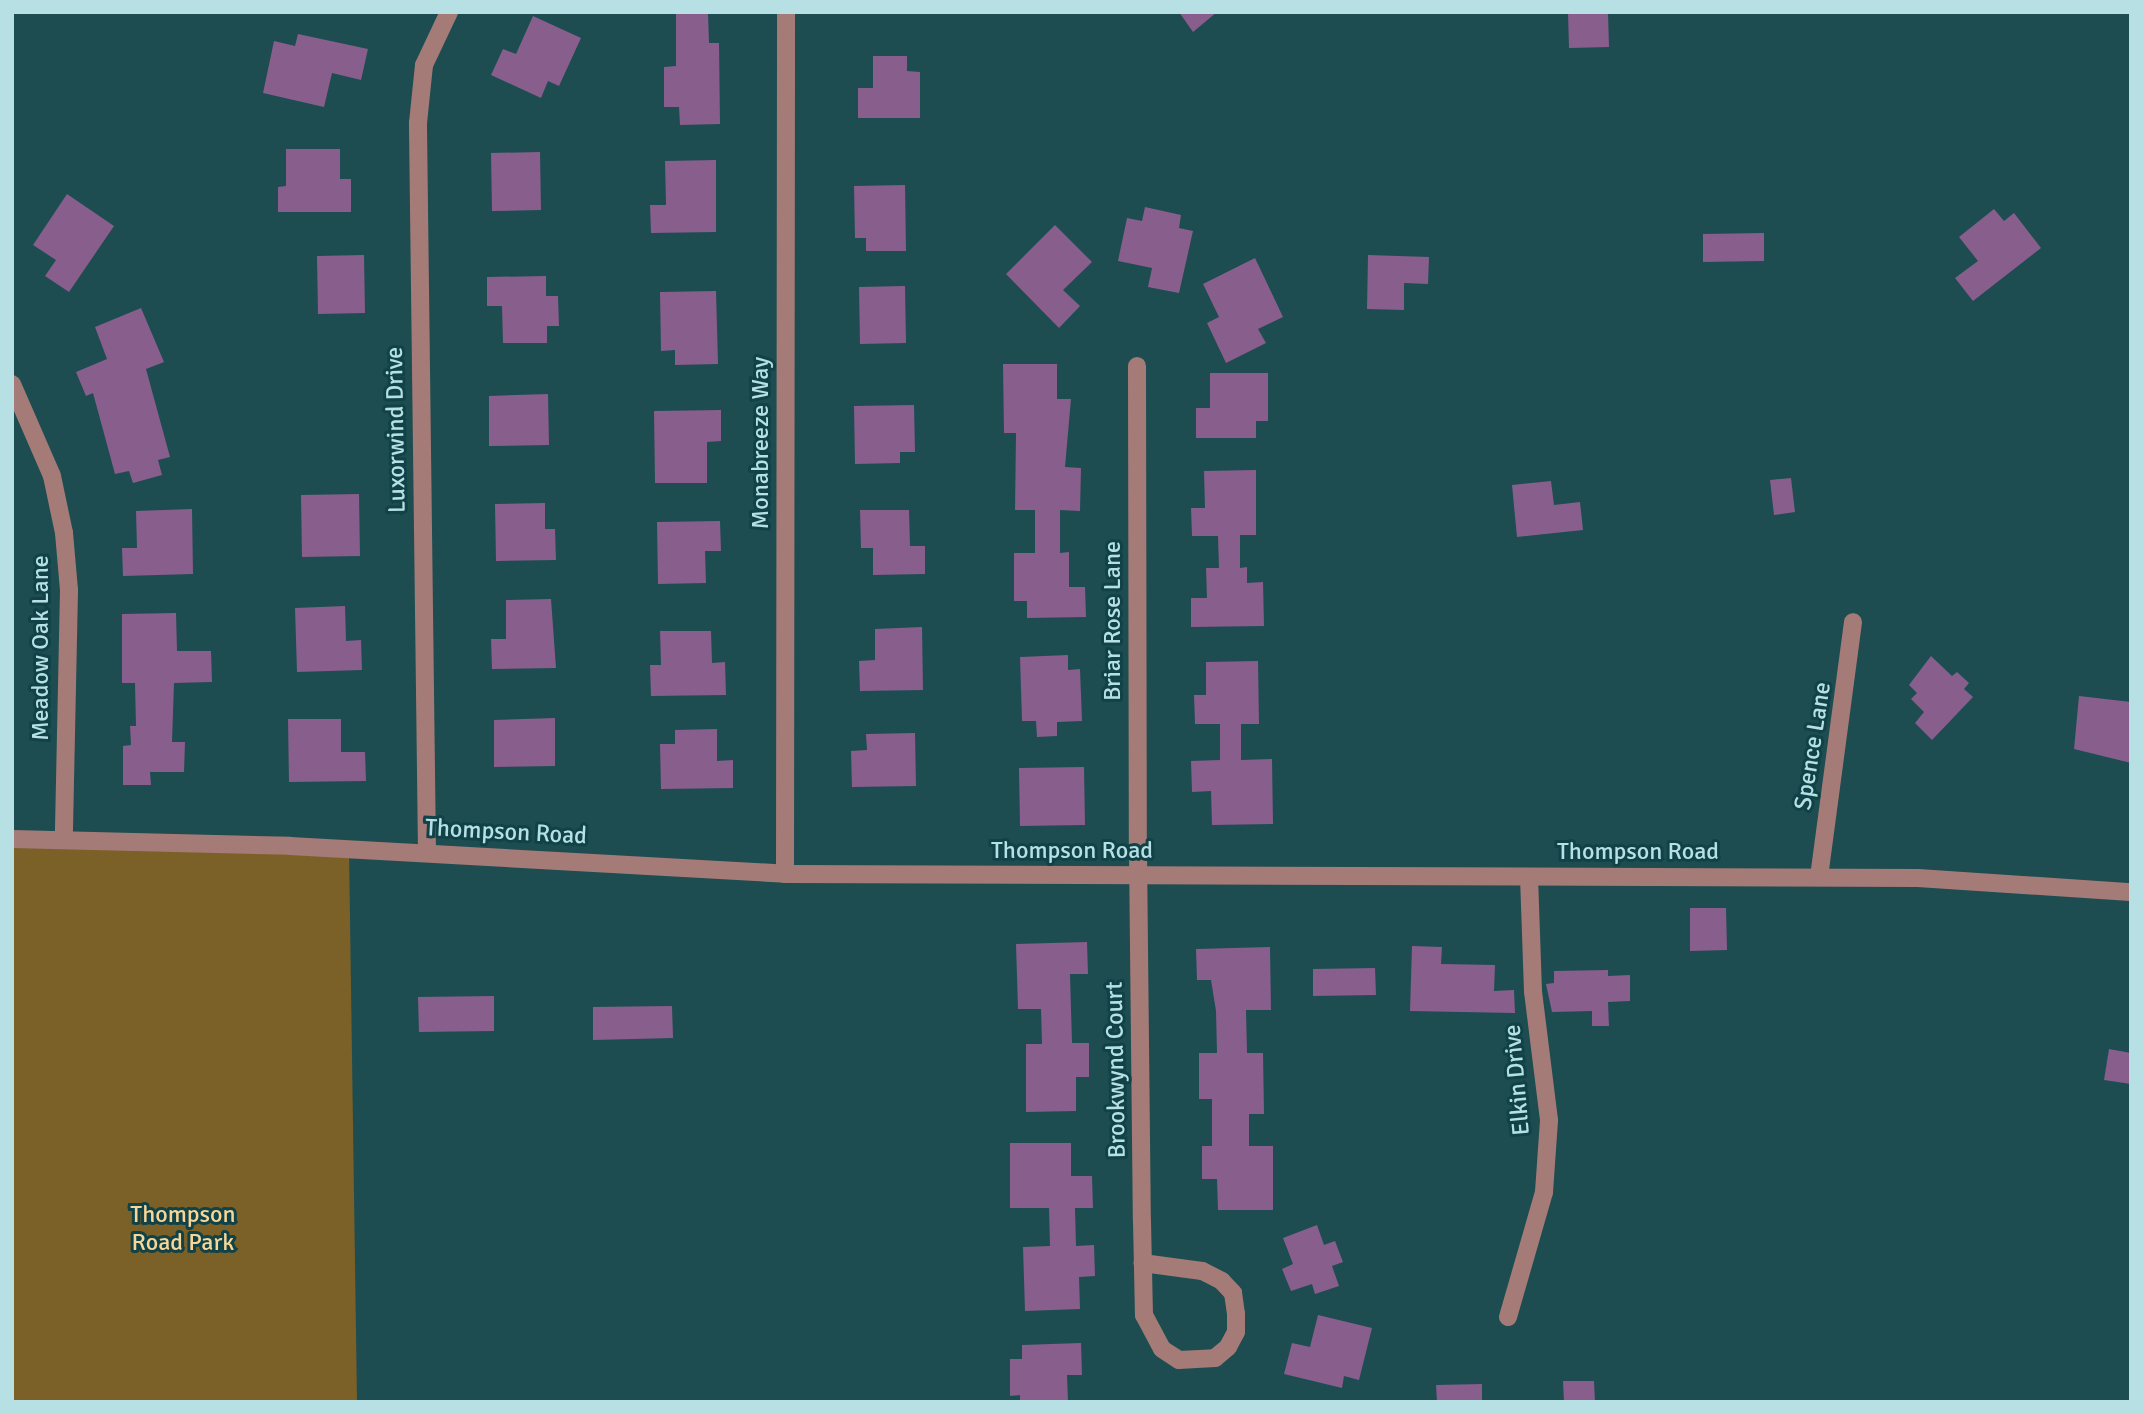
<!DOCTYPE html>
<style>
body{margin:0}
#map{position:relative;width:2143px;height:1414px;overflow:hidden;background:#1d4d51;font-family:Signika,sans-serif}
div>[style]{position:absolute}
.green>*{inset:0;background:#7b6028}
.building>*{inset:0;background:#885e8c}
.minor>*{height:18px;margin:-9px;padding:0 9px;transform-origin:9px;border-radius:9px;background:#a57b78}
span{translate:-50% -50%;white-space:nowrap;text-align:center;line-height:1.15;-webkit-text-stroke:6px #104247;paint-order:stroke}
.street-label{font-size:24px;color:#b7e0e4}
.park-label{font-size:24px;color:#f7d698}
.frame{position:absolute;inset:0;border:14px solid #b7e0e4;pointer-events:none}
</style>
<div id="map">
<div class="green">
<div style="clip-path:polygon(13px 839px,349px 849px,357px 1402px,12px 1402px)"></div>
</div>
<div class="building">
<div style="clip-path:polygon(676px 12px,708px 12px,709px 43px,719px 43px,720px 124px,680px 125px,679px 107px,664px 107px,664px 67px,676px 66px)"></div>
<div style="clip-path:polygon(1179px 12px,1217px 12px,1193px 32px)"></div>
<div style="clip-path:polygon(1568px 12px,1608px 12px,1609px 47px,1569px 48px)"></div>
<div style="clip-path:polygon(533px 16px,581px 38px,559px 86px,548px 81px,541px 98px,491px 75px,503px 49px,516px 54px)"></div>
<div style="clip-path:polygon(298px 34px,368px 49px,361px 80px,332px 73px,324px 107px,263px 93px,274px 41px,295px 46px)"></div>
<div style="clip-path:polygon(873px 56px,907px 56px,907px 71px,920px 72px,920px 118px,858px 118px,858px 88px,873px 88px)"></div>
<div style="clip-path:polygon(286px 149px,340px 149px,340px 179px,351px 179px,351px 212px,278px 212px,278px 187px,286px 186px)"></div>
<div style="clip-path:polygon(540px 152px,541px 210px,492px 211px,491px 153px)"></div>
<div style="clip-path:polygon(716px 160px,716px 232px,651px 233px,650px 205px,666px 205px,665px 161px)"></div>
<div style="clip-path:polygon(905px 185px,906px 251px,866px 251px,866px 238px,855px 238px,854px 186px)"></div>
<div style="clip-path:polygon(67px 194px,114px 226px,69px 292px,45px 276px,56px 260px,33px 245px)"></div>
<div style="clip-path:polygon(1145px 207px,1181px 215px,1179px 228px,1193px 231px,1179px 293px,1148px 287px,1152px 268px,1118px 261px,1127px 218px,1142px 221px)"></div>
<div style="clip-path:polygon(1994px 209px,2004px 221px,2014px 213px,2041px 248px,1973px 301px,1955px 278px,1978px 261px,1959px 237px)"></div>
<div style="clip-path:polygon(1055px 225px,1092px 262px,1063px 290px,1080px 306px,1059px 328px,1006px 274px)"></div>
<div style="clip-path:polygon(1764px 233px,1764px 261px,1703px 262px,1703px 234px)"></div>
<div style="clip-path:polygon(364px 255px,365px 313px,318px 314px,317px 256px)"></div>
<div style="clip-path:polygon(1368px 255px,1429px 257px,1428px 284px,1404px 283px,1404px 310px,1367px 309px)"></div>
<div style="clip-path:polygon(1255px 258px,1283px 317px,1258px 329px,1266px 343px,1226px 363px,1207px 323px,1219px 317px,1203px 284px)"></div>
<div style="clip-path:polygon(546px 276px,546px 296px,558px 296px,559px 326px,547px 326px,547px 343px,503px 343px,502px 306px,487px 306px,487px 277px)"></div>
<div style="clip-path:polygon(905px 286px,906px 343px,860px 344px,859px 287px)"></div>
<div style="clip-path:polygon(716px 291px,718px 364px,675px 365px,675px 350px,661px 351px,660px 292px)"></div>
<div style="clip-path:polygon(141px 308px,164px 362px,146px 369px,170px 457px,158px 460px,162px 475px,133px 483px,129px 471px,115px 474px,93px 393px,86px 396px,76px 372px,107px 359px,95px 327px)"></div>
<div style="clip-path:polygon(1003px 364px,1057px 364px,1057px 399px,1071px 399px,1065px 467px,1081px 468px,1080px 511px,1060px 510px,1060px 553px,1069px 552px,1069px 587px,1085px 587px,1086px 617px,1027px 618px,1027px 601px,1014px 601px,1014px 553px,1035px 553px,1035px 510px,1015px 510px,1016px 433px,1004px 433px)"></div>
<div style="clip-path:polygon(1210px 373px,1268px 373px,1268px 421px,1256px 421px,1256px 438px,1196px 438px,1196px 408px,1210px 408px)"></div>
<div style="clip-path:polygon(548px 394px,549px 445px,489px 446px,489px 396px)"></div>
<div style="clip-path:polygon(914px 405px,915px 452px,900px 452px,900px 463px,855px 464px,854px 406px)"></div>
<div style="clip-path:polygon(721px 410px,721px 441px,707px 442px,707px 483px,655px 483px,654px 411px)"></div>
<div style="clip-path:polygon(1256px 470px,1256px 535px,1240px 535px,1240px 568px,1247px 567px,1247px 583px,1263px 582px,1264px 626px,1191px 627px,1191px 598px,1207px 598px,1206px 568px,1219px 568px,1218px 536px,1192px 536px,1191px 508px,1205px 508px,1204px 471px)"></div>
<div style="clip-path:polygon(1791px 478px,1795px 512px,1774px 515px,1770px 480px)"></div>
<div style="clip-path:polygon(1551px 481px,1554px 505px,1580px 502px,1583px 530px,1517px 537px,1512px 485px)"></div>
<div style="clip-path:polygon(359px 494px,360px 556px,302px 557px,301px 495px)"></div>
<div style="clip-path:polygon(545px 503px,545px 529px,555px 529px,556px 560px,496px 561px,495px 504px)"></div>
<div style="clip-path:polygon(192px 509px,193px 574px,123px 576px,122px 548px,137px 548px,136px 511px)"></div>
<div style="clip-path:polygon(860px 510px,909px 510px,910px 546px,925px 546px,925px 574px,873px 575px,873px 548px,861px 548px)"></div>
<div style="clip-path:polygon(720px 521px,721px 551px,705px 551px,706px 583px,658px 584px,657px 522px)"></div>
<div style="clip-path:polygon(551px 599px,556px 668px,492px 669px,491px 639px,506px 639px,506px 600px)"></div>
<div style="clip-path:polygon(345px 606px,346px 641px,361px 640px,362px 670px,297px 672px,295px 608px)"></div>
<div style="clip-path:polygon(176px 613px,177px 651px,211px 651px,212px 682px,174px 683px,172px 742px,185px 742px,184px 772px,150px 772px,151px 785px,123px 785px,123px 746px,131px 745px,130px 726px,136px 726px,135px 683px,122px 683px,122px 614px)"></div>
<div style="clip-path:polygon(922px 627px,923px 690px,860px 691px,859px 661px,875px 660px,875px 629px)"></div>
<div style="clip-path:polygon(660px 631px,711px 631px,712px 663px,725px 662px,726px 695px,651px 696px,650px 665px,661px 665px)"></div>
<div style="clip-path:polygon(1068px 655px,1068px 670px,1080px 669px,1082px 721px,1057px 722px,1057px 736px,1037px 737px,1036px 721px,1022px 721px,1020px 657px)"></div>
<div style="clip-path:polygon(1931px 656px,1952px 676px,1957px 672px,1969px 683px,1964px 689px,1973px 697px,1932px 740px,1915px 723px,1924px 712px,1911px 699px,1917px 693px,1909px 685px)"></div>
<div style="clip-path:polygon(1258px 661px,1259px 724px,1241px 724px,1241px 760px,1272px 759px,1273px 824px,1212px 825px,1211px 791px,1192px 792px,1191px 761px,1220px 760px,1220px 724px,1195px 724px,1194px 695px,1206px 695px,1206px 662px)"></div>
<div style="clip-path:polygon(2079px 696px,2131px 702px,2131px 763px,2074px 749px)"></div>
<div style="clip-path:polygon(555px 718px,555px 766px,494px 767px,494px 720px)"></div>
<div style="clip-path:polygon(288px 719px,341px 719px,341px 752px,365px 752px,366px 781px,289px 782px)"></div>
<div style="clip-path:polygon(717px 729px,717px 761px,733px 760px,733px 788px,661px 789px,660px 744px,675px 744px,675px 730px)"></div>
<div style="clip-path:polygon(915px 733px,916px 786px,852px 787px,851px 751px,867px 750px,866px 734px)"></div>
<div style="clip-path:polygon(1084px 767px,1085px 825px,1020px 826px,1019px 768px)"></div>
<div style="clip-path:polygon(1690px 908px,1726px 908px,1727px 950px,1690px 951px)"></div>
<div style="clip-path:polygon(1087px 942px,1088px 974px,1070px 974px,1072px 1043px,1089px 1043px,1089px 1077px,1076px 1077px,1076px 1111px,1026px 1112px,1026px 1044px,1042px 1044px,1041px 1009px,1018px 1009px,1016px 944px)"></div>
<div style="clip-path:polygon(1412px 946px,1442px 947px,1441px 964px,1495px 965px,1494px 991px,1514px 990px,1515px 1013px,1410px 1011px)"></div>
<div style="clip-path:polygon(1270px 947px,1271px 1010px,1246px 1010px,1247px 1053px,1263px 1053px,1264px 1114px,1249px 1114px,1249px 1146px,1273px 1146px,1273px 1210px,1218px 1210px,1217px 1179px,1202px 1179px,1202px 1146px,1212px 1146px,1212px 1099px,1199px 1099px,1199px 1053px,1217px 1053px,1216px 1011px,1211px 980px,1197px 980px,1196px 949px)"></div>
<div style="clip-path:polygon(1375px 968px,1376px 995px,1313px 996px,1313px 969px)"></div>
<div style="clip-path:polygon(1608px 970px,1608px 976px,1630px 975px,1630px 1001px,1608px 1002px,1609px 1026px,1592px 1026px,1592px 1011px,1552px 1012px,1546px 984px,1554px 983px,1554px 971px)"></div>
<div style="clip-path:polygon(494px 996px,494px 1031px,419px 1032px,418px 997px)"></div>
<div style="clip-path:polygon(672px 1006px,673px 1038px,593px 1040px,593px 1007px)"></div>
<div style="clip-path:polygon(2109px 1049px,2131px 1053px,2131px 1084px,2104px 1080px)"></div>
<div style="clip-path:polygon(1010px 1143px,1071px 1143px,1071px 1176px,1092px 1176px,1093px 1208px,1075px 1208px,1076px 1246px,1094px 1245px,1095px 1276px,1079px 1277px,1080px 1309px,1025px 1311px,1023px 1247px,1050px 1246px,1049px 1208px,1010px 1208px)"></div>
<div style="clip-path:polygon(1317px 1225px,1324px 1245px,1335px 1241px,1343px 1262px,1332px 1266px,1339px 1286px,1315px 1294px,1312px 1284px,1291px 1291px,1282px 1269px,1293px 1264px,1283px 1238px)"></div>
<div style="clip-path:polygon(1318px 1315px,1372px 1328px,1359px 1380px,1344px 1376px,1342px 1388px,1284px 1374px,1292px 1343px,1310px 1347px)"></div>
<div style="clip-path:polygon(1081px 1343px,1082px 1375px,1067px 1375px,1068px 1402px,1020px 1402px,1020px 1395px,1010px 1396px,1010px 1359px,1022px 1359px,1022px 1345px)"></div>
<div style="clip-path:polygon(1563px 1381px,1594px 1381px,1595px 1402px,1564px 1402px)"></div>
<div style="clip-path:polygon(1482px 1384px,1482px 1402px,1437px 1402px,1436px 1385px)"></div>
</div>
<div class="minor">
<div style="left:1137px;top:366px;width:486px;rotate:89.9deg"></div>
<div style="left:1138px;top:852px;width:369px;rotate:89.4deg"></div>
<div style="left:1142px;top:1221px;width:94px;rotate:88.8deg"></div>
<div style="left:1144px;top:1315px;width:38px;rotate:62deg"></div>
<div style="left:1162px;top:1349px;width:20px;rotate:33deg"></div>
<div style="left:1179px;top:1360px;width:36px;rotate:-3deg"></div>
<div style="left:1215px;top:1358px;width:17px;rotate:-40deg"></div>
<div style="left:1228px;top:1347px;width:17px;rotate:-62deg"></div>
<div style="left:1236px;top:1332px;width:18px;rotate:-90deg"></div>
<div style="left:1236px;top:1314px;width:21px;rotate:-98deg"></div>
<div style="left:1233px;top:1293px;width:16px;rotate:-133deg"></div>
<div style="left:1222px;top:1281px;width:22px;rotate:-153deg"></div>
<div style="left:1202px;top:1271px;width:60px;rotate:-172.3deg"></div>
<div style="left:12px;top:384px;width:100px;rotate:66.5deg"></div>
<div style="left:52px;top:476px;width:58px;rotate:78.1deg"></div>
<div style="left:64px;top:533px;width:57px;rotate:85deg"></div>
<div style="left:69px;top:590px;width:248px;rotate:91.2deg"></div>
<div style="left:12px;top:839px;width:278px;rotate:1.4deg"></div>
<div style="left:290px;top:846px;width:496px;rotate:3.2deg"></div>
<div style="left:785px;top:874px;width:1133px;rotate:0.2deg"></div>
<div style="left:1918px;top:878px;width:213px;rotate:3.8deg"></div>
<div style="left:427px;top:853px;width:730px;rotate:-90.71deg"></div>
<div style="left:418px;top:123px;width:58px;rotate:-84.1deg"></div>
<div style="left:424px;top:65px;width:59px;rotate:-64.7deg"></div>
<div style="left:785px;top:874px;width:862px;rotate:-89.93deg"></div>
<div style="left:1819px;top:877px;width:257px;rotate:-82.4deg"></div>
<div style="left:1508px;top:1317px;width:130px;rotate:-73.9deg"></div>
<div style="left:1544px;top:1192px;width:72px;rotate:-86deg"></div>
<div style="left:1549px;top:1120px;width:130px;rotate:-97.1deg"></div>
<div style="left:1533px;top:991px;width:114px;rotate:-92deg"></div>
</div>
<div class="street-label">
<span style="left:396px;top:430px;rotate:-91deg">Luxorwind Drive</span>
<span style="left:761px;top:443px;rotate:-90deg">Monabreeze Way</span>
<span style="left:1113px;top:621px;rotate:-90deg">Briar Rose Lane</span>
<span style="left:41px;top:648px;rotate:-90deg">Meadow Oak Lane</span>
<span style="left:1813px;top:746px;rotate:-81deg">Spence Lane</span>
<span style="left:506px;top:832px;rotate:3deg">Thompson Road</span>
<span style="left:1072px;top:851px">Thompson Road</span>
<span style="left:1638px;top:852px">Thompson Road</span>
<span style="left:1116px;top:1070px;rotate:-91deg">Brookwynd Court</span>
<span style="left:1517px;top:1080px;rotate:-95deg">Elkin Drive</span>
</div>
<div class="park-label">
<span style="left:183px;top:1229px">Thompson<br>Road Park</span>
</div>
<div class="frame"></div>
</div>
